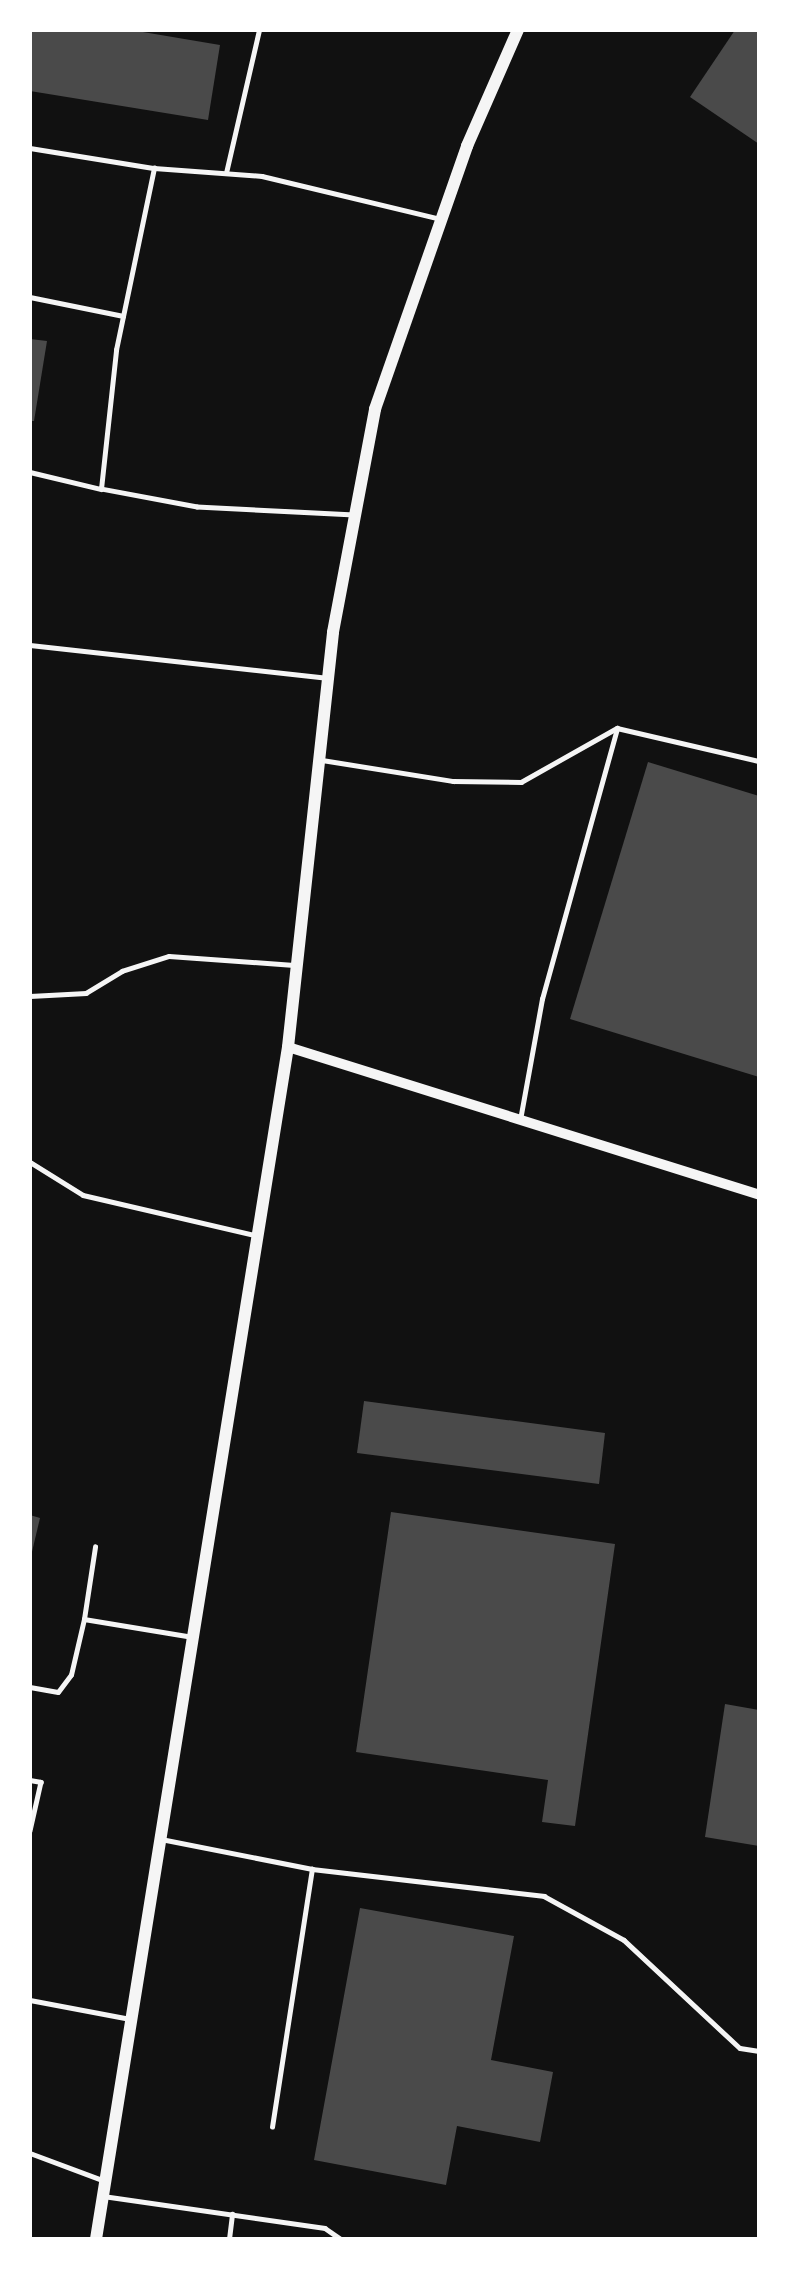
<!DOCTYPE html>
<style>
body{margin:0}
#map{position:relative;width:789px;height:2269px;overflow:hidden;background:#111;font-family:"Source Sans 3",sans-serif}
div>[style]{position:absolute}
.building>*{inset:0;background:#4a4a4a}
.service>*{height:4.5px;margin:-2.25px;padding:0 2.25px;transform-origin:2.25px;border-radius:2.25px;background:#f5f5f5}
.tertiary>*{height:10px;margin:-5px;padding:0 5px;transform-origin:5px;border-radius:5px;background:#f5f5f5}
.secondary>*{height:12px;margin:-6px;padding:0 6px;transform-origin:6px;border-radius:6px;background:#f5f5f5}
span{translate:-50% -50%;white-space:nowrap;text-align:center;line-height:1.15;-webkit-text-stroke:6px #fff;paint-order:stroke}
.frame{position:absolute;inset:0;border:32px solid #fff;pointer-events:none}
</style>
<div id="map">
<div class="building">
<div style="clip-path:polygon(30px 30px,131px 30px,220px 45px,208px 120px,30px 91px)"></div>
<div style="clip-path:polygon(735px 30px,759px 30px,759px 144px,690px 97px)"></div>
<div style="clip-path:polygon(30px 339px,47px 341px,34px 421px,30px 421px)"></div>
<div style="clip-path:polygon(648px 762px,759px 796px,759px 1077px,570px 1019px)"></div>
<div style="clip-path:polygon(364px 1401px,605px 1433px,599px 1484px,357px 1453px)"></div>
<div style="clip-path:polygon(391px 1512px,615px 1544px,575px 1826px,542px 1822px,548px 1780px,356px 1752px)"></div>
<div style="clip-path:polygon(30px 1515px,40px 1518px,31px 1556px,30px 1556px)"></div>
<div style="clip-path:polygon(725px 1704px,759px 1710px,759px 1846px,705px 1837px)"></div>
<div style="clip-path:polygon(360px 1908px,514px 1936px,491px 2060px,553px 2072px,540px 2142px,457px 2126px,446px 2185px,314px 2160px)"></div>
</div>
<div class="service">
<div style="left:30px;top:148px;width:126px;rotate:9.2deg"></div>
<div style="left:226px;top:173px;width:147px;rotate:-77deg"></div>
<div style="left:30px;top:297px;width:95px;rotate:11.5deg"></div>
<div style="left:30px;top:472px;width:73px;rotate:13.5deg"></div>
<div style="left:354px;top:515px;width:157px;rotate:-177.1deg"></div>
<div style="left:197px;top:507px;width:98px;rotate:-169.4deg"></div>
<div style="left:101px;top:489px;width:140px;rotate:-83.8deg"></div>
<div style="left:116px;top:350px;width:186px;rotate:-78.2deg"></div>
<div style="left:154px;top:168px;width:108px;rotate:4.2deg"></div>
<div style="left:262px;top:176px;width:184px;rotate:13.5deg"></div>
<div style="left:30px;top:645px;width:300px;rotate:6.3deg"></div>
<div style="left:322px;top:760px;width:133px;rotate:9.1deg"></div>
<div style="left:453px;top:781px;width:68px;rotate:0.8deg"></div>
<div style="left:521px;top:782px;width:110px;rotate:-29.4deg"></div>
<div style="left:617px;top:728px;width:146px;rotate:13.1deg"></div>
<div style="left:30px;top:996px;width:56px;rotate:-3.1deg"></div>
<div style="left:86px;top:993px;width:42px;rotate:-31.4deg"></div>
<div style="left:122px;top:971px;width:49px;rotate:-17.7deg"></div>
<div style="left:169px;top:956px;width:125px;rotate:4.1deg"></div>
<div style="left:520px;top:1120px;width:123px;rotate:-79.7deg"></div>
<div style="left:542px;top:999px;width:281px;rotate:-74.5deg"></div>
<div style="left:30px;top:1162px;width:62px;rotate:31.9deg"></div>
<div style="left:83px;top:1195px;width:177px;rotate:13.1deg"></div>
<div style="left:84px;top:1619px;width:73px;rotate:-81.3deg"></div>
<div style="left:30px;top:1687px;width:28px;rotate:10deg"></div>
<div style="left:58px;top:1692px;width:21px;rotate:-53deg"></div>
<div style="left:71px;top:1675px;width:57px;rotate:-76.9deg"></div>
<div style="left:84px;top:1619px;width:110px;rotate:9.4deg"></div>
<div style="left:30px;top:1780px;width:11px;rotate:10deg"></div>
<div style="left:41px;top:1782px;width:50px;rotate:102.7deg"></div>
<div style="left:161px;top:1839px;width:154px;rotate:11.2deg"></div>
<div style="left:312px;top:1869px;width:234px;rotate:6.6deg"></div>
<div style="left:544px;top:1896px;width:91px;rotate:28.8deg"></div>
<div style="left:624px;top:1940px;width:158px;rotate:43deg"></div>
<div style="left:740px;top:2048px;width:19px;rotate:9deg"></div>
<div style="left:30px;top:2000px;width:103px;rotate:10.7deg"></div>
<div style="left:272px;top:2127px;width:261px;rotate:-81.2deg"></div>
<div style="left:30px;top:2153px;width:80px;rotate:20.5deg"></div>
<div style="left:103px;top:2196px;width:224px;rotate:8.2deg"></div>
<div style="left:325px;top:2228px;width:19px;rotate:35deg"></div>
<div style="left:229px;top:2239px;width:25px;rotate:-83deg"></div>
</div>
<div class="tertiary">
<div style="left:288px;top:1047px;width:494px;rotate:17.4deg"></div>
</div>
<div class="secondary">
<div style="left:96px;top:2239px;width:1207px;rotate:-80.85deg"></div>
<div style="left:288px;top:1047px;width:417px;rotate:-83.8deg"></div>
<div style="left:333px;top:632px;width:227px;rotate:-79.3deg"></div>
<div style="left:375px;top:409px;width:279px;rotate:-70.7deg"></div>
<div style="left:467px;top:146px;width:127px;rotate:-66.3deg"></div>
</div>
<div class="frame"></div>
</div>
